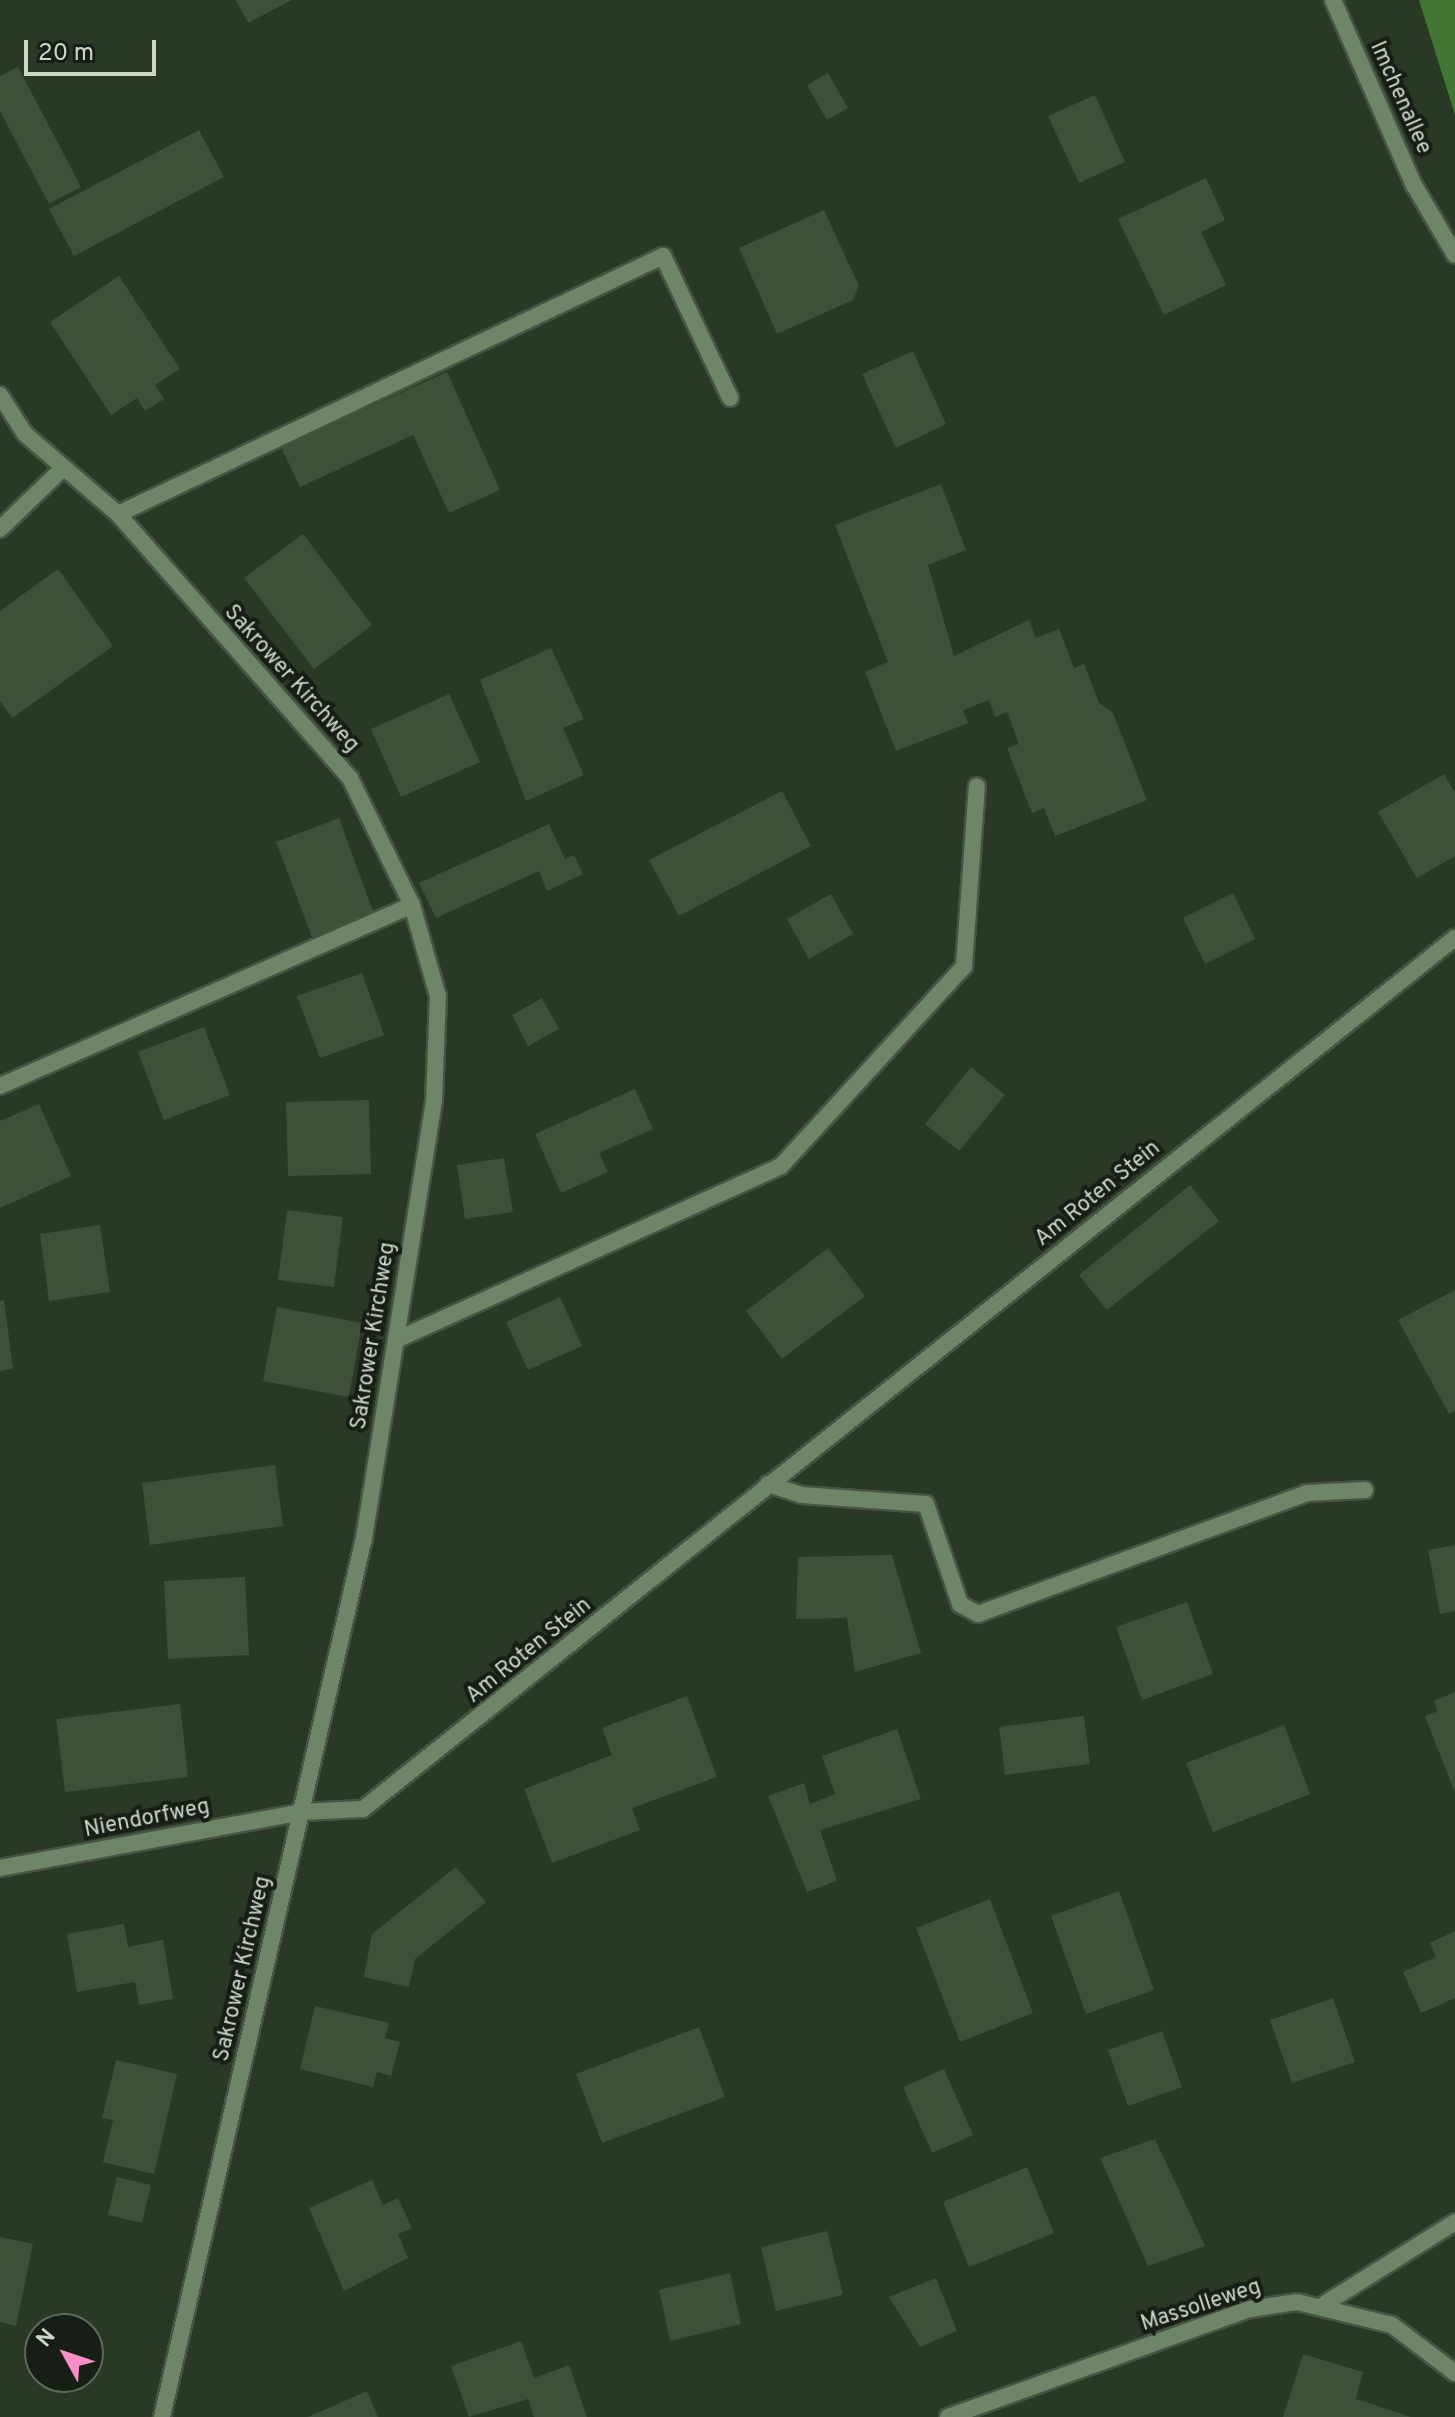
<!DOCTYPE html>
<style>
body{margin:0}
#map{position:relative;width:1455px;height:2417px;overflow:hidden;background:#293925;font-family:Overpass,sans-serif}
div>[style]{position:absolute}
.water>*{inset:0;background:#437534}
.building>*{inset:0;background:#3f503a}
.roads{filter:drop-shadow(2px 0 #465543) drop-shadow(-2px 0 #465543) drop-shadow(0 2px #465543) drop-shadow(0 -2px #465543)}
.service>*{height:16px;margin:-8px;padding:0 8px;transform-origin:8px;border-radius:8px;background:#6f8568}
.minor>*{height:16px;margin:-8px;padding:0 8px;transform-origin:8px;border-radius:8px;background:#6f8568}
span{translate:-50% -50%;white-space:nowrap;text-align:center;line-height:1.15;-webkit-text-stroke:8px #171e15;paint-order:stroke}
.street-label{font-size:22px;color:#ccd6c9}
.north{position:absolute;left:24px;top:2313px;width:80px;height:80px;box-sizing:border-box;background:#171e15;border:2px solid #5f685d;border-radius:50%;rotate:310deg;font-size:22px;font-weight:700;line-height:32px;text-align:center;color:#ccd6c9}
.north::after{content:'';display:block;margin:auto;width:28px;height:36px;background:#fa8fc6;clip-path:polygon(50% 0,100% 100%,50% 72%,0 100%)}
.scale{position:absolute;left:24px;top:40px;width:132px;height:36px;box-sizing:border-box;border:4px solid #ccd6c9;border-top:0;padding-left:10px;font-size:24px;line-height:28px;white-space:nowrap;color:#ccd6c9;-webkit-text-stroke:6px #171e15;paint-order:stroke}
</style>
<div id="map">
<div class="water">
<div style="clip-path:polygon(1419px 0,1455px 0,1455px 115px)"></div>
</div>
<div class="building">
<div style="clip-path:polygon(236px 0,292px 0,248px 23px)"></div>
<div style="clip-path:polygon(18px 67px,81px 187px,49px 204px,0 111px,0 76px)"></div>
<div style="clip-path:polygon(828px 73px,848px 108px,827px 120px,807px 85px)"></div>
<div style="clip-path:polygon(1095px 95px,1125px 162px,1079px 183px,1048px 116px)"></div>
<div style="clip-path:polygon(199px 130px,224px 177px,74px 256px,49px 209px)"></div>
<div style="clip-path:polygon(1206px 178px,1225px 220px,1201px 232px,1226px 285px,1164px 315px,1118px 219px)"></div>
<div style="clip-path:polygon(824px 210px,859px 286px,853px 300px,777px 334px,739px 248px)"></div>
<div style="clip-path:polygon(119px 276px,180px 369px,155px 385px,164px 399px,145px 411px,137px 398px,111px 415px,50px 322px)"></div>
<div style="clip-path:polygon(913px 351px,946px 424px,896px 448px,862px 374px)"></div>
<div style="clip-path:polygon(447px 372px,500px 490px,449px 513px,413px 435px,300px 487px,281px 447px)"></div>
<div style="clip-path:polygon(941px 484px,966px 550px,928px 565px,954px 656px,1029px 620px,1036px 638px,1059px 629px,1074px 668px,1084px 664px,1099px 703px,1113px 713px,1147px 800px,1055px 836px,1044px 808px,1032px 813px,1007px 748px,1019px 744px,1007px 712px,995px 717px,989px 700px,963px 710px,968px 723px,896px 751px,865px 672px,888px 662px,835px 525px)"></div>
<div style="clip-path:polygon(303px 534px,372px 625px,314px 669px,244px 578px)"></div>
<div style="clip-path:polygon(58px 569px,113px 646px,12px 718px,0 701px,0 611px)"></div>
<div style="clip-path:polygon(551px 648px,584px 719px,563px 728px,584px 775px,526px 801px,480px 680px)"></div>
<div style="clip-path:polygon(449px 694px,480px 762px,401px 797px,371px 729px)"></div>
<div style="clip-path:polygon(1444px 774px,1455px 793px,1455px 856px,1417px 878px,1378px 812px)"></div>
<div style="clip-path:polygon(782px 791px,811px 846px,679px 916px,649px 860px)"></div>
<div style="clip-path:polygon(339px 818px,374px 914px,312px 937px,276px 842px)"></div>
<div style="clip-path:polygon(549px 824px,565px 859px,574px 855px,583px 874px,547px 891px,539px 871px,436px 918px,419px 883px)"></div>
<div style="clip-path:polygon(1233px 893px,1255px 939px,1205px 964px,1183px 918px)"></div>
<div style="clip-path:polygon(831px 894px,853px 934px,809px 959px,787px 919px)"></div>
<div style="clip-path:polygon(362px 973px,384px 1035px,320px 1058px,297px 996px)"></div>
<div style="clip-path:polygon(542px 998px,559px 1029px,528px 1046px,512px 1015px)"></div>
<div style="clip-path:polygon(204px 1027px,230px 1095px,164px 1120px,138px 1052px)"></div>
<div style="clip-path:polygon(971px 1067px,1005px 1095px,959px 1151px,925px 1124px)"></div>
<div style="clip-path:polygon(635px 1089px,653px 1129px,599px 1153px,608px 1172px,561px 1193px,535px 1134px)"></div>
<div style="clip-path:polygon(369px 1100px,371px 1174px,288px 1176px,286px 1102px)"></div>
<div style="clip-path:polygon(39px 1104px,71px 1176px,0 1208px,0 1121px)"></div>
<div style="clip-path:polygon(504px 1158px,513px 1212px,465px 1219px,457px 1165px)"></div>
<div style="clip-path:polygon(1190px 1185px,1219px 1221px,1107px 1310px,1079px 1275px)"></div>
<div style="clip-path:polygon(287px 1210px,343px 1217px,334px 1287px,278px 1280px)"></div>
<div style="clip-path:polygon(100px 1225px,110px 1292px,49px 1301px,40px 1234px)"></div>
<div style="clip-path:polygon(828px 1248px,865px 1296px,782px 1359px,746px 1311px)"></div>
<div style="clip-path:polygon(1455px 1290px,1455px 1411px,1449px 1414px,1398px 1320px)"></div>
<div style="clip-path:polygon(560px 1297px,582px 1346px,528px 1370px,506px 1322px)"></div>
<div style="clip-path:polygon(4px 1300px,13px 1369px,0 1371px,0 1301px)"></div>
<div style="clip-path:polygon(277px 1307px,362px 1323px,349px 1397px,263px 1381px)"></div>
<div style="clip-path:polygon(275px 1465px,283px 1526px,150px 1545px,142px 1483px)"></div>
<div style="clip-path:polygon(1455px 1545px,1455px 1611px,1440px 1614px,1428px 1550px)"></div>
<div style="clip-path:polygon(892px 1555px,921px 1653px,855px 1672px,847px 1618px,796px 1619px,798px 1557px)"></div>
<div style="clip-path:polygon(245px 1577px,249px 1655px,168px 1659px,164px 1581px)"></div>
<div style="clip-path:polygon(1187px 1602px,1213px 1674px,1142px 1700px,1116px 1627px)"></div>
<div style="clip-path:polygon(1455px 1692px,1455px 1793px,1425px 1716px,1438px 1711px,1434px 1701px)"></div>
<div style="clip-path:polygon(687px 1696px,717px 1777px,632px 1808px,640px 1830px,552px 1863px,524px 1789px,612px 1755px,602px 1728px)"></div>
<div style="clip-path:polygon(180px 1704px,188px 1777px,65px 1792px,56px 1719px)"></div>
<div style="clip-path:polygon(1084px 1716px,1090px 1764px,1005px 1775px,999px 1727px)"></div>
<div style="clip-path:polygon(1284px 1725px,1310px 1794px,1213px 1832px,1186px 1763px)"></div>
<div style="clip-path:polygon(897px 1729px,921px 1799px,820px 1830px,837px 1881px,807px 1892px,768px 1796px,804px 1783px,810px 1804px,835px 1794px,822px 1756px)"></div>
<div style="clip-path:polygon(456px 1867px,486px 1902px,415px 1959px,409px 1987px,364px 1977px,372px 1934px)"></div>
<div style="clip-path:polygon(1119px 1891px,1154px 1990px,1086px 2014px,1051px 1916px)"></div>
<div style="clip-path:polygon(990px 1899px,1033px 2013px,960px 2042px,916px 1928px)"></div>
<div style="clip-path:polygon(124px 1924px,128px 1947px,163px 1940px,173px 1999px,139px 2005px,135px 1982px,77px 1992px,67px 1934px)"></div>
<div style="clip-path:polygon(1455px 1931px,1455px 1998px,1421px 2013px,1403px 1972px,1436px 1957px,1430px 1943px)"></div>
<div style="clip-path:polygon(1333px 1998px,1355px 2062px,1292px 2083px,1270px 2020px)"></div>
<div style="clip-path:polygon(315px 2006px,389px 2023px,385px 2038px,400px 2042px,391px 2076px,377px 2072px,373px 2087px,300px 2069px)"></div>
<div style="clip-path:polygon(699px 2027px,725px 2097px,602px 2143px,576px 2074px)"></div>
<div style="clip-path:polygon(1162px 2031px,1182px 2087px,1128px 2106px,1108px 2050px)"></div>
<div style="clip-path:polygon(116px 2060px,177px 2074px,154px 2174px,103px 2162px,113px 2120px,102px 2118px)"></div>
<div style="clip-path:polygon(944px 2069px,973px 2135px,932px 2153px,903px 2087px)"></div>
<div style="clip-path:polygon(1155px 2139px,1205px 2246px,1148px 2266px,1100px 2158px)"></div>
<div style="clip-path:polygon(1027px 2167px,1054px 2233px,969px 2267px,943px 2202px)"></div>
<div style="clip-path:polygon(117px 2177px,151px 2185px,142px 2223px,108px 2215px)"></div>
<div style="clip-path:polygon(372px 2180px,383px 2205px,398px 2198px,412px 2228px,398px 2234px,408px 2258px,344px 2291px,309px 2208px)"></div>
<div style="clip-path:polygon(827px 2231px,843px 2295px,776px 2311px,761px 2247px)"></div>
<div style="clip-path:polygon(0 2237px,33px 2244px,16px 2326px,0 2322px)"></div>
<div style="clip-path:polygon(730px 2273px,741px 2324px,670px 2341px,659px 2290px)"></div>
<div style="clip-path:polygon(936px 2278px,957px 2331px,920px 2347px,889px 2297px)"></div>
<div style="clip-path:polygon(521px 2341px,534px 2378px,569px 2365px,587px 2417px,534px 2417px,528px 2399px,469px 2417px,451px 2366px)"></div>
<div style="clip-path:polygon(1303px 2354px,1363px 2372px,1356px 2399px,1411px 2417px,1283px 2417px)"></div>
<div style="clip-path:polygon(367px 2391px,378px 2417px,308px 2417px)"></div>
</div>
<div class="roads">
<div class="service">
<div style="left:118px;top:514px;width:603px;rotate:-25.33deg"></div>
<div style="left:663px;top:256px;width:157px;rotate:64.7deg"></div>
<div style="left:0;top:1086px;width:450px;rotate:-23.7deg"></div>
<div style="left:396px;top:1340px;width:422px;rotate:-24.3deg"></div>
<div style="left:781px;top:1166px;width:271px;rotate:-47.5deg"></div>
<div style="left:964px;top:966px;width:180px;rotate:-85.9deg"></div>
<div style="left:768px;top:1484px;width:35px;rotate:18deg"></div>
<div style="left:801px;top:1495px;width:125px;rotate:4.1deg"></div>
<div style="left:926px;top:1504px;width:106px;rotate:71.2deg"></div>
<div style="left:960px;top:1604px;width:21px;rotate:29deg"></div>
<div style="left:978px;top:1614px;width:350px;rotate:-20.2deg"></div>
<div style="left:1306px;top:1493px;width:59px;rotate:-2.9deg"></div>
<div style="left:301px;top:1812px;width:62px;rotate:-2.8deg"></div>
<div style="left:363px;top:1809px;width:1397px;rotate:-38.58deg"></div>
</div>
<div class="minor">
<div style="left:1333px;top:0;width:202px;rotate:66.4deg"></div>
<div style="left:1414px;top:185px;width:81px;rotate:59.6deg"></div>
<div style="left:0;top:395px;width:46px;rotate:57.3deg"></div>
<div style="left:25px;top:434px;width:123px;rotate:40.7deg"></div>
<div style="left:118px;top:514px;width:351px;rotate:48.7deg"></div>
<div style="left:350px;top:778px;width:141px;rotate:64deg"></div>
<div style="left:412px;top:905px;width:95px;rotate:74.1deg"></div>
<div style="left:438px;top:996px;width:105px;rotate:92.2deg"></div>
<div style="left:434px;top:1101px;width:447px;rotate:99.1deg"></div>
<div style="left:363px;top:1542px;width:898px;rotate:102.94deg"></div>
<div style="left:0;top:529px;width:86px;rotate:-44.1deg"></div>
<div style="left:0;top:1868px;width:306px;rotate:-10.5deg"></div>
<div style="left:1326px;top:2303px;width:152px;rotate:-32.1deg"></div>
<div style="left:948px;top:2417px;width:321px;rotate:-19.7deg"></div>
<div style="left:1250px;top:2309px;width:48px;rotate:-8.5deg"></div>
<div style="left:1297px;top:2302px;width:98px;rotate:13.6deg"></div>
<div style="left:1392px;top:2325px;width:79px;rotate:37.3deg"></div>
</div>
</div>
<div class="street-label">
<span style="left:1400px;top:98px;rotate:66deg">Imchenallee</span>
<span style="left:291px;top:679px;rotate:48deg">Sakrower Kirchweg</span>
<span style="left:1098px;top:1194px;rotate:-39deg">Am Roten Stein</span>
<span style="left:374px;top:1336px;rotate:-81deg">Sakrower Kirchweg</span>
<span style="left:529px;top:1651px;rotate:-39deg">Am Roten Stein</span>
<span style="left:147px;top:1819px;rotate:-11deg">Niendorfweg</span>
<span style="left:243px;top:1969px;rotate:-77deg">Sakrower Kirchweg</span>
<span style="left:1201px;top:2306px;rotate:-18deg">Massolleweg</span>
</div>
<div class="north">N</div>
<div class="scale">20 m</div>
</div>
